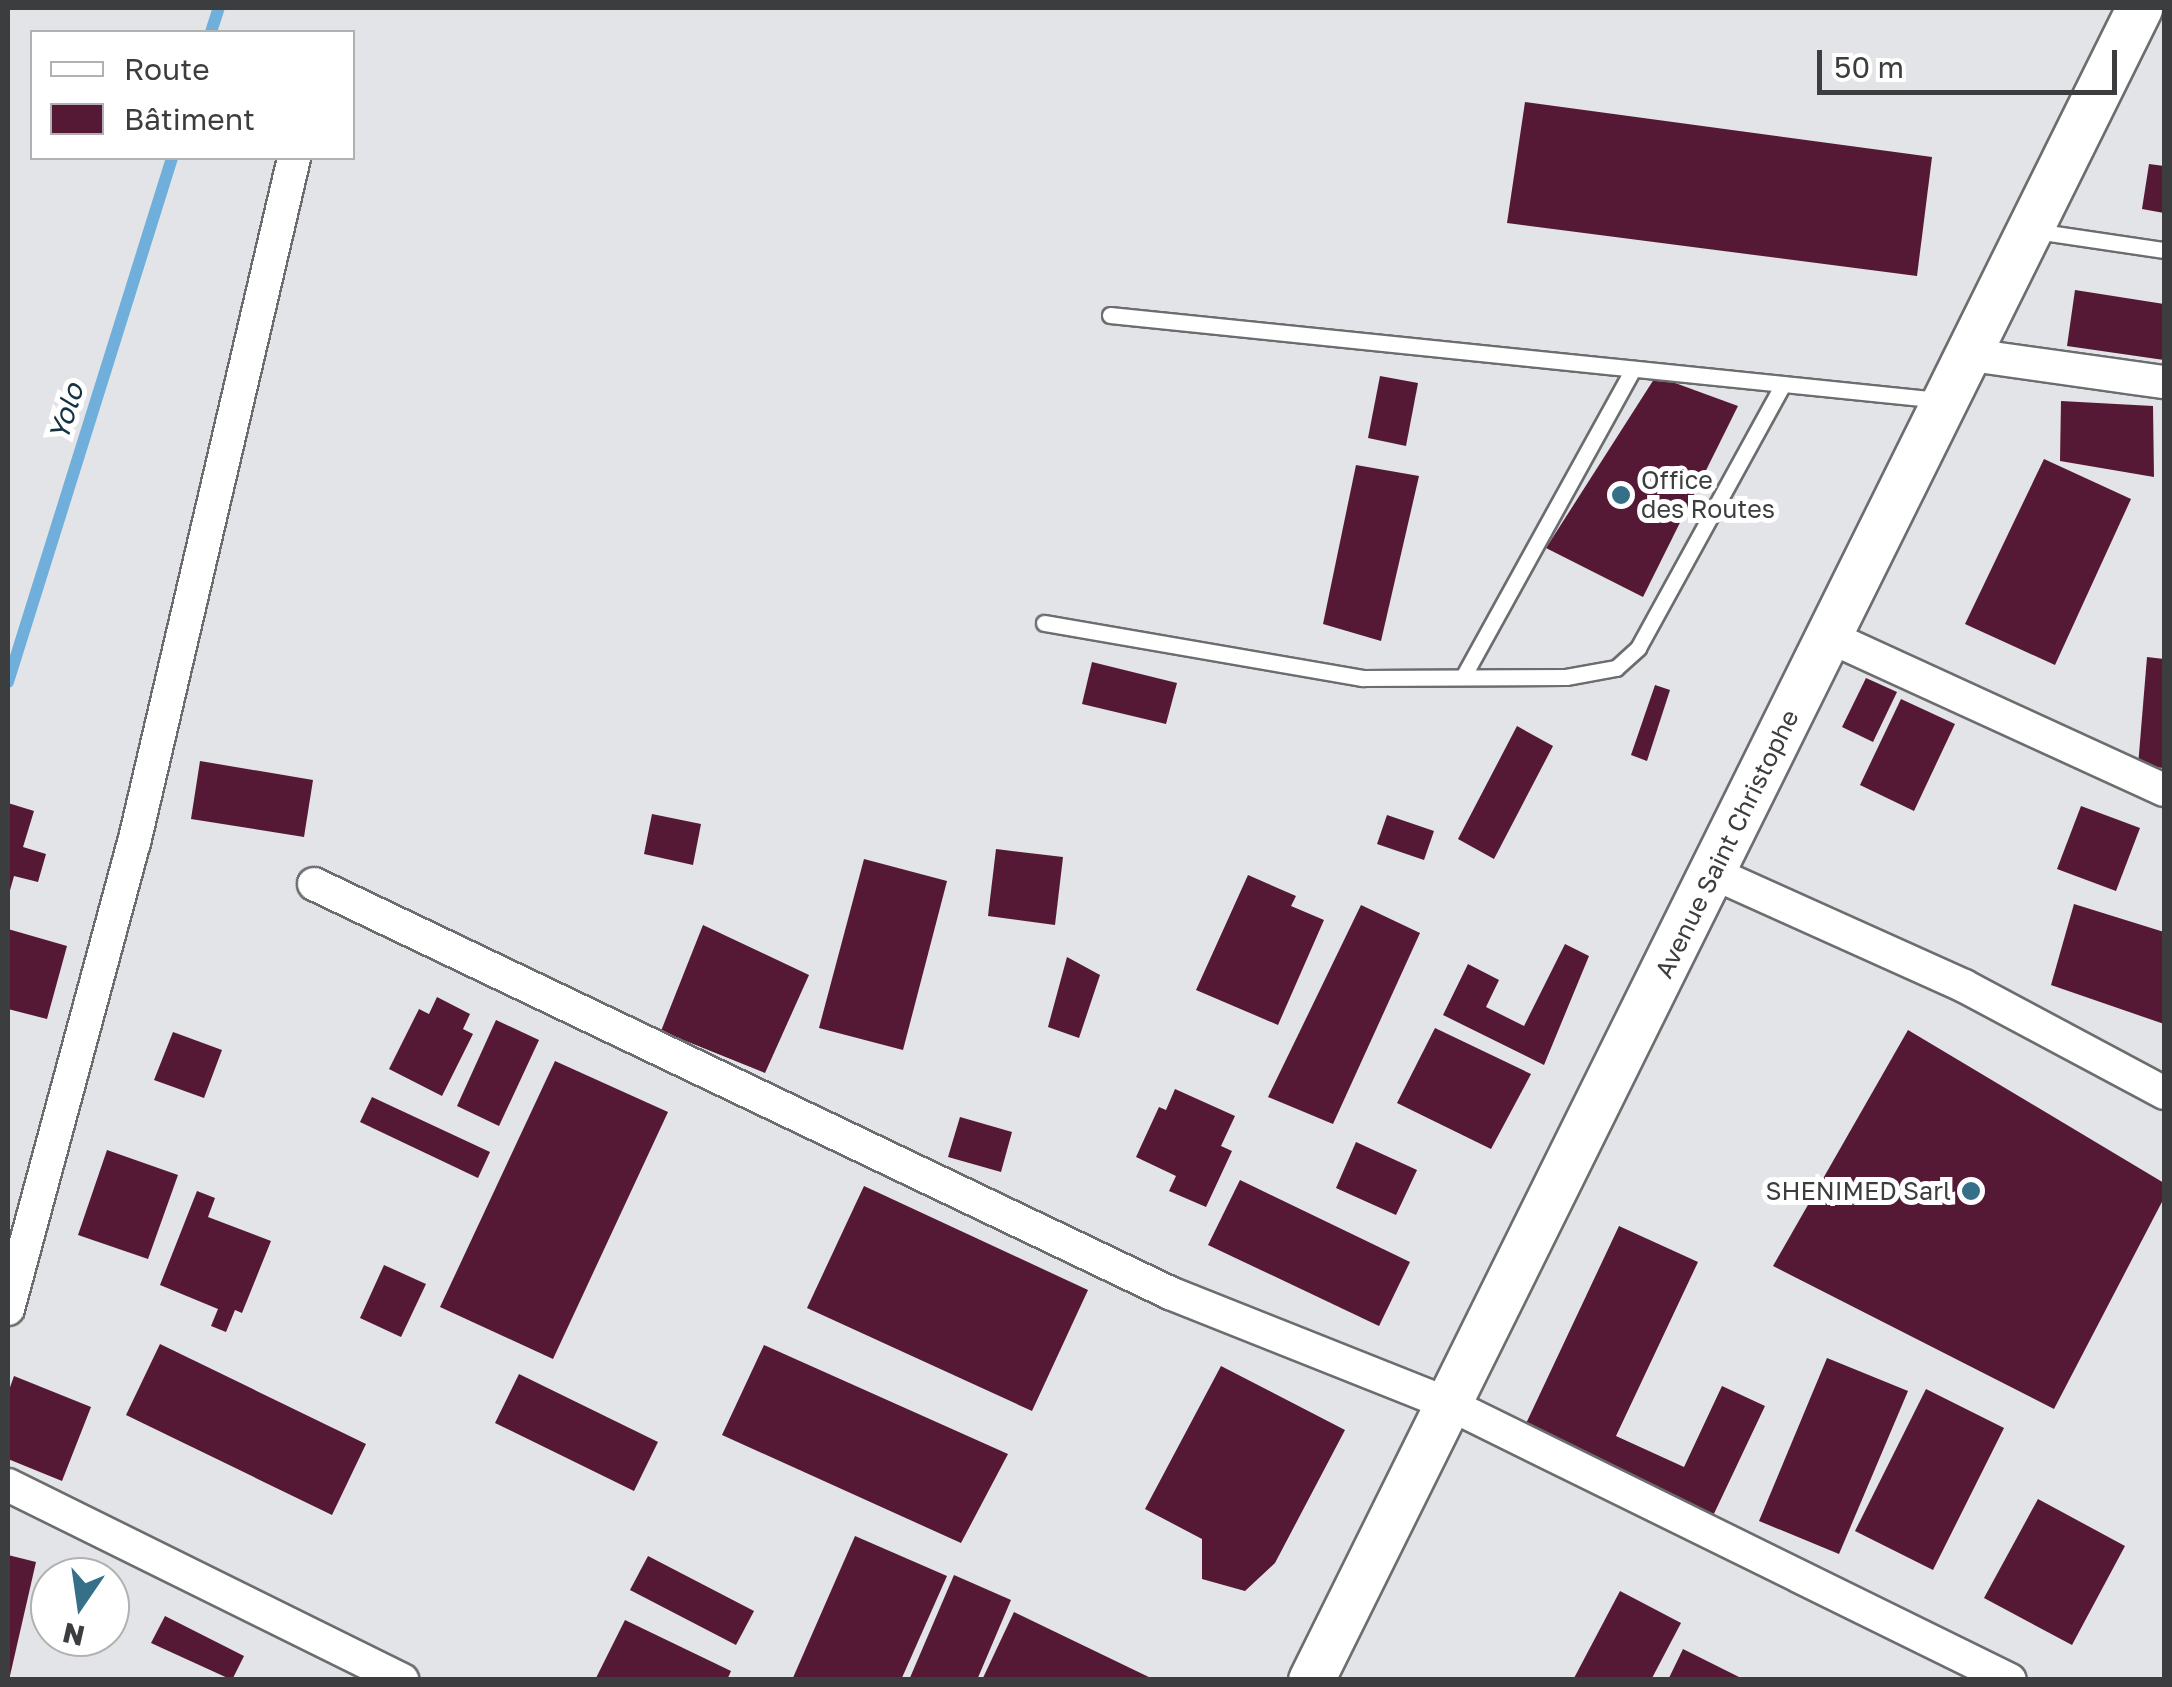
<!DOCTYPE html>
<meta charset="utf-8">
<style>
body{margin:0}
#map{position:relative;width:2172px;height:1687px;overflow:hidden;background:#e2e4e7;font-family:"Golos Text",sans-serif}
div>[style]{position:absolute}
.stream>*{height:12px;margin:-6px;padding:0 6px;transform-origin:6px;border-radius:6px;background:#70afdc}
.building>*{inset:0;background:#551936}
.roads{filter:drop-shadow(2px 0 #6b6d6f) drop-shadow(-2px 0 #6b6d6f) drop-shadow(0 2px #6b6d6f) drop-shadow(0 -2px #6b6d6f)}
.lane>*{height:15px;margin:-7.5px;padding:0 7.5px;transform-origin:7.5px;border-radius:7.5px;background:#fff}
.street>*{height:32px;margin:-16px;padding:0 16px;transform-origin:16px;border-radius:16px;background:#fff}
.secondary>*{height:45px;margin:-22.5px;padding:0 22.5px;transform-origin:22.5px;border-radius:22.5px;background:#fff}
.dots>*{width:28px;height:28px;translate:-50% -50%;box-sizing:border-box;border:5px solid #fff;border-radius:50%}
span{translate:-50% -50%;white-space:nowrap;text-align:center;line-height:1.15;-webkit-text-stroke:10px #fff;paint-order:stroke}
.poi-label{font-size:25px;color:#3c3d3e}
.left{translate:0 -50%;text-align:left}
.right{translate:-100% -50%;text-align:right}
.street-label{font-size:25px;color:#3c3d3e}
.water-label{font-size:28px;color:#153144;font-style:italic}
.frame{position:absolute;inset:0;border:10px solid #3c3d3e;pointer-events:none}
.legend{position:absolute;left:30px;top:30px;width:325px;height:130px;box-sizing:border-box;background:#fff;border:2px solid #b1b1b2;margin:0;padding:12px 18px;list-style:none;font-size:30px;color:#3c3d3e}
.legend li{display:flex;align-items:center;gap:20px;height:50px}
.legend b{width:50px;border:2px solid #b1b1b2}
.north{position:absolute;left:30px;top:1557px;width:100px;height:100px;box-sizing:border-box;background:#fff;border:2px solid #b1b1b2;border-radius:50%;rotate:193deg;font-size:28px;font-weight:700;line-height:40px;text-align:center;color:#3c3d3e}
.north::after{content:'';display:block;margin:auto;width:35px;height:45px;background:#356f88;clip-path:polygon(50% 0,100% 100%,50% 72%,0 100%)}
.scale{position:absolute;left:1817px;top:50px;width:300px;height:45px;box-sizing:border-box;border:5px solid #3c3d3e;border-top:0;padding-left:12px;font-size:30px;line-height:35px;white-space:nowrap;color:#3c3d3e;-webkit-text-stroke:8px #fff;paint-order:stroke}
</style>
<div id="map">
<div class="stream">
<div style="left:211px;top:32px;width:25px;rotate:-72deg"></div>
<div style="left:8px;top:682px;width:549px;rotate:-72.62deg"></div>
</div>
<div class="building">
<div style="clip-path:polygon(1525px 102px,1932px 157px,1917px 276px,1507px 223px)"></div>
<div style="clip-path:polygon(2149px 164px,2164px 166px,2164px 213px,2142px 209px)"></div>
<div style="clip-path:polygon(2075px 290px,2164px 304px,2164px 360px,2067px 346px)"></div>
<div style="clip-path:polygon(1380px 376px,1418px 383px,1406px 446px,1368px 438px)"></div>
<div style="clip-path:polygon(1656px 376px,1738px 406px,1643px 597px,1546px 548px)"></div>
<div style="clip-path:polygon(2061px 401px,2153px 406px,2154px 477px,2060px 461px)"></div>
<div style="clip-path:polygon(2044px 459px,2131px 499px,2055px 665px,1965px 624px)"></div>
<div style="clip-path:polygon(1356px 465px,1419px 476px,1381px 641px,1323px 624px)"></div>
<div style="clip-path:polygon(2147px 657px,2164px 659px,2164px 768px,2138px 766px)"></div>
<div style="clip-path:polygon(1092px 662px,1177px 683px,1166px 724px,1082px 704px)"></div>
<div style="clip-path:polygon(1866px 678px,1897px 692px,1873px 742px,1842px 727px)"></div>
<div style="clip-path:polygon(1655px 685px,1670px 690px,1647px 761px,1631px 755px)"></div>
<div style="clip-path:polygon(1901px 699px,1955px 724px,1914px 811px,1860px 785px)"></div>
<div style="clip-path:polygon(1517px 726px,1553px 746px,1494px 859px,1458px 839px)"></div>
<div style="clip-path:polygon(200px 761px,313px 780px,304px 837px,191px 819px)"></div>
<div style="clip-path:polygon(8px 803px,34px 811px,23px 847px,46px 854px,38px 882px,14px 876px,9px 894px)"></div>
<div style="clip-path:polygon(2081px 806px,2140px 828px,2116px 891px,2057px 869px)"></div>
<div style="clip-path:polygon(652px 814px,701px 824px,693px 865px,644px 854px)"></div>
<div style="clip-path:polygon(1387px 815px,1434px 831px,1424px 860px,1377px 844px)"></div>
<div style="clip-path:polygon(996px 849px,1063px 857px,1055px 925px,988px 916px)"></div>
<div style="clip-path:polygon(864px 859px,947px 881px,903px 1050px,819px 1028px)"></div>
<div style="clip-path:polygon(1248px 875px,1296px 896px,1291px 906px,1324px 920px,1278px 1025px,1196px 990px)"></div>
<div style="clip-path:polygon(2074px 904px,2164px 932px,2164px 1024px,2051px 985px)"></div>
<div style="clip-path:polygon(1361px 905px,1420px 933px,1333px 1124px,1268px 1097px)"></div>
<div style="clip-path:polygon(703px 925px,809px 975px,765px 1073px,661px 1031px)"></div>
<div style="clip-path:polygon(8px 929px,67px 946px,47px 1019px,8px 1009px)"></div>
<div style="clip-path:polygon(1565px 944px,1589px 956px,1544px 1065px,1443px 1015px,1468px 964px,1499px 980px,1486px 1007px,1524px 1026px)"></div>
<div style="clip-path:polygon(1067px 957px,1100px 975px,1079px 1038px,1048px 1027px)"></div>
<div style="clip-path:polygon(437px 997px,470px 1014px,463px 1029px,473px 1034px,442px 1096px,389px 1069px,419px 1009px,429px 1014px)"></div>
<div style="clip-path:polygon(496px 1020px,539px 1040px,499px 1126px,457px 1106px)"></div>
<div style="clip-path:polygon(1435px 1028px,1531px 1074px,1491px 1149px,1397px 1103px)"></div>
<div style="clip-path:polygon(1908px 1030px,2164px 1183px,2164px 1198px,2054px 1409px,1773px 1266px)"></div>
<div style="clip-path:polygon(173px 1032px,222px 1050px,204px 1098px,154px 1080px)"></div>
<div style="clip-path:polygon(555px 1061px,668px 1112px,553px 1359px,440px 1307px)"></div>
<div style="clip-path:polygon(1175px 1089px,1235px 1116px,1221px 1146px,1232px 1151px,1206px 1207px,1169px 1191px,1176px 1176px,1136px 1157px,1159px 1107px,1166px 1110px)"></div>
<div style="clip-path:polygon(372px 1097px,490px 1152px,478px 1178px,360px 1122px)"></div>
<div style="clip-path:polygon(960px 1117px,1012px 1132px,1001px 1172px,948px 1157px)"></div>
<div style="clip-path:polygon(1356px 1142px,1417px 1170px,1396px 1215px,1336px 1188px)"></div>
<div style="clip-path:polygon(107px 1150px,178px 1175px,148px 1259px,78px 1235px)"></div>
<div style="clip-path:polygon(1240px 1180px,1410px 1262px,1379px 1326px,1208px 1245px)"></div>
<div style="clip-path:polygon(864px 1186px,1088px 1290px,1032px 1411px,807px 1308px)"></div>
<div style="clip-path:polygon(197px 1191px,215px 1198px,208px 1217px,271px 1241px,242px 1313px,235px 1310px,226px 1332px,211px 1326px,218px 1309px,160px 1285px)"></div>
<div style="clip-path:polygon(1619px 1226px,1698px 1262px,1616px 1436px,1684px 1467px,1722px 1386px,1765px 1406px,1711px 1520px,1522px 1432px)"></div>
<div style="clip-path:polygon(384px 1265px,426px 1284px,401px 1337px,360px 1318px)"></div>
<div style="clip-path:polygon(160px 1344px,366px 1444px,332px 1515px,126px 1415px)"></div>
<div style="clip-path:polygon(764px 1345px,1008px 1454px,961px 1543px,722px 1435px)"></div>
<div style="clip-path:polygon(1827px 1358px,1908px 1391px,1839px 1554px,1759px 1521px)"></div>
<div style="clip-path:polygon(1221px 1366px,1345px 1430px,1275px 1563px,1245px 1591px,1202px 1579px,1202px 1539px,1145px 1509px)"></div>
<div style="clip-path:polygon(519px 1374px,658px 1442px,634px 1491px,495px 1423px)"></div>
<div style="clip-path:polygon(14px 1376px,91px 1407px,62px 1481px,8px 1459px,8px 1393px)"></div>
<div style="clip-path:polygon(1926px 1389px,2004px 1428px,1933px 1570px,1855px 1531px)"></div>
<div style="clip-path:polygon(2038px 1499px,2125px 1546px,2072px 1645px,1984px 1598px)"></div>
<div style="clip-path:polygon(855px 1536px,947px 1576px,901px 1680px,792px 1680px)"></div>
<div style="clip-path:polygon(8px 1555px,36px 1562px,9px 1680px,8px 1680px)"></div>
<div style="clip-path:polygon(648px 1556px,754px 1611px,736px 1645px,630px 1590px)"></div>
<div style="clip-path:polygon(954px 1575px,1011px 1600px,977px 1680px,909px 1680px)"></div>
<div style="clip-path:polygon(1620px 1591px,1681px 1623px,1651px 1680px,1573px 1680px)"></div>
<div style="clip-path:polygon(1014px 1612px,1155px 1680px,982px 1680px)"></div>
<div style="clip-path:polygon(165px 1616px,244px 1656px,232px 1680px,151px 1643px)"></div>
<div style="clip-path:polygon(625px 1620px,731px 1671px,727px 1680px,595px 1680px)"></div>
<div style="clip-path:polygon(1683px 1649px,1745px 1680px,1668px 1680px)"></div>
</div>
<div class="roads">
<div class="lane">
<div style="left:2035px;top:231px;width:130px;rotate:8.4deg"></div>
<div style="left:1110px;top:315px;width:833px;rotate:5.85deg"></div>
<div style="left:1044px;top:623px;width:323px;rotate:9.8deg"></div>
<div style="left:1362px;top:678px;width:204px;rotate:-0.3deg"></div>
<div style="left:1566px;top:677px;width:51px;rotate:-10.2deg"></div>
<div style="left:1616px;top:668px;width:30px;rotate:-42deg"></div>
<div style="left:1638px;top:648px;width:301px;rotate:-61.2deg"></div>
<div style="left:1463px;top:677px;width:352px;rotate:-61.1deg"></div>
</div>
<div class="street">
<div style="left:1971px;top:355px;width:195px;rotate:8deg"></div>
<div style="left:1830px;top:637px;width:367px;rotate:24.6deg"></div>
<div style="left:1713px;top:873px;width:275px;rotate:24.2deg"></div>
<div style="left:1964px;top:986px;width:227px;rotate:28.1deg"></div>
<div style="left:314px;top:884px;width:949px;rotate:25.54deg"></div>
<div style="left:1170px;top:1293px;width:300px;rotate:21.7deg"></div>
<div style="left:1449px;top:1404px;width:625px;rotate:26.2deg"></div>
<div style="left:8px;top:1309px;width:483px;rotate:-74.9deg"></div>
<div style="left:134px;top:843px;width:703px;rotate:-76.85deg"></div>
<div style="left:8px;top:1485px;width:440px;rotate:26.3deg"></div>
</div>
<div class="secondary">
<div style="left:1311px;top:1680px;width:1866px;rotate:-63.65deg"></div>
</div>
</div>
<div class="dots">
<div style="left:1621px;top:495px;background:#356f88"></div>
<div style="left:1971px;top:1191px;background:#356f88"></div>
</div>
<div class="poi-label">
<span class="left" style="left:1641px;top:495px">Office<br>des Routes</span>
<span class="right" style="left:1951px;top:1191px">SHENIMED Sarl</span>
</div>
<div class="street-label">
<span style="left:1727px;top:844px;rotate:-64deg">Avenue Saint Christophe</span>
</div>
<div class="water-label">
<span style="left:66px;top:412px;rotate:-73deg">Yolo</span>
</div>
<div class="frame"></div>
<ul class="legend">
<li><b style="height:12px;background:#fff"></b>Route</li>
<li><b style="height:28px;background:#551936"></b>Bâtiment</li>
</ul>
<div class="north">N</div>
<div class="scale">50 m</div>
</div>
